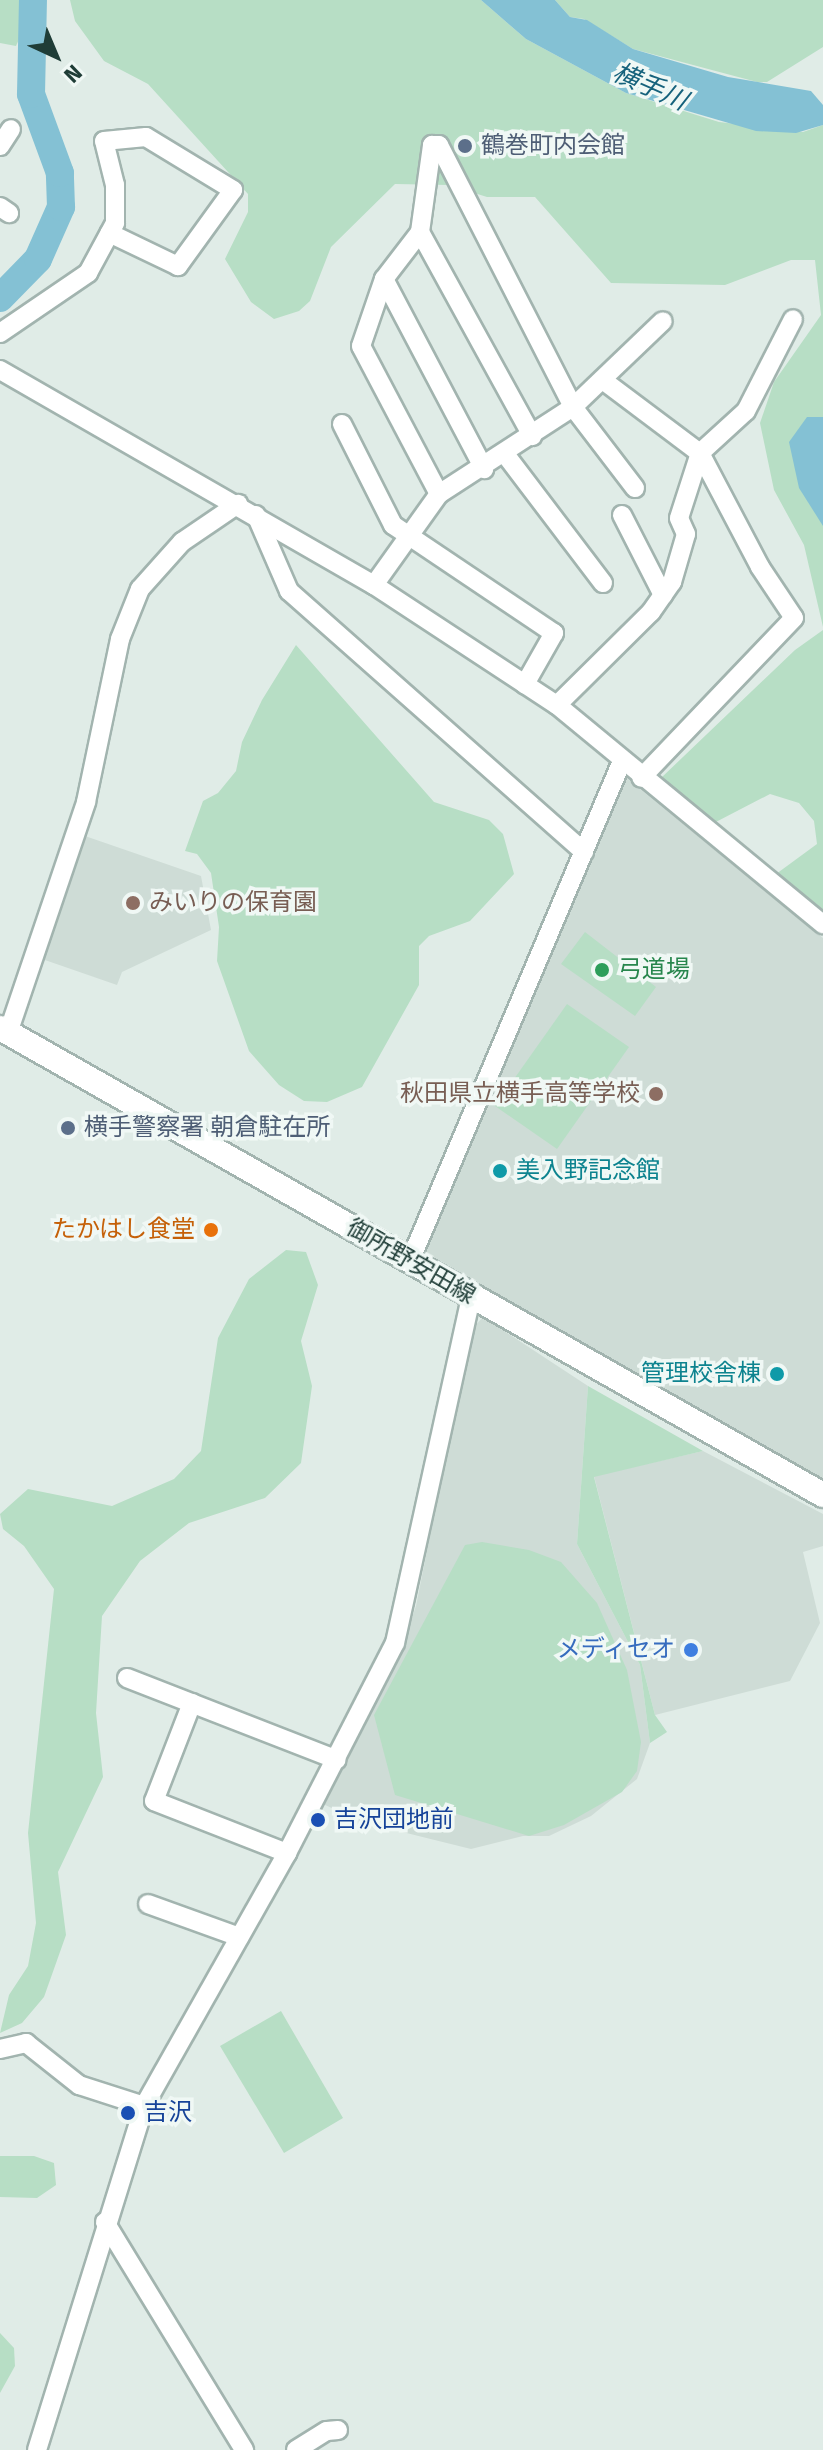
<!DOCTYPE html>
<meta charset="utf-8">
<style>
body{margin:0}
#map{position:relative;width:823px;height:2450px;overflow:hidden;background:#e0ece7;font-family:"Fira Sans","Noto Sans JP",sans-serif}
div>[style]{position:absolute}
.built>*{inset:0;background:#cedcd6}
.green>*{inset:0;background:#b7dec5}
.water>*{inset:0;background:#84c1d4}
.river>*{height:28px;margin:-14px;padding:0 14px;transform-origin:14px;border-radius:14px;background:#84c1d4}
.roads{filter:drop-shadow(2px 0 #a2b4af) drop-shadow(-2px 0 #a2b4af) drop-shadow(0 2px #a2b4af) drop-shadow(0 -2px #a2b4af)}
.street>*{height:18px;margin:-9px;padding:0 9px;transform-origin:9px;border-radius:9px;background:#fff}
.secondary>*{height:24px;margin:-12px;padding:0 12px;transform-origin:12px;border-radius:12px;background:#fff}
.dots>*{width:22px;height:22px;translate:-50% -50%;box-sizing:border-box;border:4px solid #f0f8f5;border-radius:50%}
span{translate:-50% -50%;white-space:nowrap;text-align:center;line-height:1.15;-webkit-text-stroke:7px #f0f8f5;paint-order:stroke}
.service-label{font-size:24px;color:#4e5e75}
.left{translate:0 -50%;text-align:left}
.education-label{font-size:24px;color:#785e54}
.right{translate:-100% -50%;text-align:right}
.leisure-label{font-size:24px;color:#27864d}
.culture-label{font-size:24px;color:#0d838f}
.food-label{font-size:24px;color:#c56008}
.street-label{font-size:24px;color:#1f3d37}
.shop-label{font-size:24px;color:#366cbe}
.transit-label{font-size:24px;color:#164399}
.water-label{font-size:26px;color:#16627c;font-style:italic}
.north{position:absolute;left:16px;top:16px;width:80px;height:80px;-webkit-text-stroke:6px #f0f8f5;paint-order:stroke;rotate:136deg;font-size:22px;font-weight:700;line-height:32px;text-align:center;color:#1f3d37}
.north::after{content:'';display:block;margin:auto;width:28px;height:36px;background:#1f3d37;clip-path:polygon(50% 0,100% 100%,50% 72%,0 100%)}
</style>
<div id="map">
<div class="built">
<div style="clip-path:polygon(624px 776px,823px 938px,823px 1483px,423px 1257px)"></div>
<div style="clip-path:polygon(85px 836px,201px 876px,211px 930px,122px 972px,117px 985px,42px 959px)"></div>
<div style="clip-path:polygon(483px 1317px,588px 1386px,577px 1544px,640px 1665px,650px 1743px,637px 1779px,591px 1816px,549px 1836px,523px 1836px,471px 1849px,362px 1822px,323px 1804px,401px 1649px,416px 1606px,471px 1330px)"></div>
<div style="clip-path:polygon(703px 1451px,823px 1514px,823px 1546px,803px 1552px,820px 1623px,790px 1681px,655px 1715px,594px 1476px)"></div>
</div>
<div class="green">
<div style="clip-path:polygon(0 0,26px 0,25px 26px,16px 46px,0 43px)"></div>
<div style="clip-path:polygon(70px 0,481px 0,526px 39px,626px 93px,719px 122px,803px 132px,823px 125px,823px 627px,804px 545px,774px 490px,760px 423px,774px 382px,821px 315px,815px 260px,791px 260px,725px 285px,611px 283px,535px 197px,487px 197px,449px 185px,395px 184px,331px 247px,310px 301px,299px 311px,274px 319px,251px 302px,225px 259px,248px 212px,248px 194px,148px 84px,104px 61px,75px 21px)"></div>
<div style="clip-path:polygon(555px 0,823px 0,823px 47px,767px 82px,757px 82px,633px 49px,584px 19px,570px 17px)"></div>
<div style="clip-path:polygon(823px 630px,823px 918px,772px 877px,817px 844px,814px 821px,799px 803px,770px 794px,712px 824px,661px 778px,795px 650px)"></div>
<div style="clip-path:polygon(296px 645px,434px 802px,489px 820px,503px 834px,514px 874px,470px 921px,429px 936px,419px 946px,419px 985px,362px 1087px,327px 1102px,304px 1101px,279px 1085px,249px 1051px,217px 961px,219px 927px,211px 873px,197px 854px,185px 851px,203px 801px,218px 793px,236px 771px,242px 742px,262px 700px)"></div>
<div style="clip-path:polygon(585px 932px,656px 987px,635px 1016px,561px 964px)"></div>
<div style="clip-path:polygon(567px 1004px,629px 1047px,557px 1149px,495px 1106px)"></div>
<div style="clip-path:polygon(286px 1250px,306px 1252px,318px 1285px,301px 1341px,312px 1386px,301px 1463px,265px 1498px,189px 1523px,140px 1561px,102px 1616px,96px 1713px,103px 1777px,58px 1872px,66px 1935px,44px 1997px,22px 2023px,0 2033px,9px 1995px,28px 1966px,36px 1923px,28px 1833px,54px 1589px,24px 1546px,3px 1529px,0 1514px,28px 1489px,112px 1506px,174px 1479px,201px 1451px,218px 1338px,249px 1279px)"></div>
<div style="clip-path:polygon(588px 1386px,703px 1451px,594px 1477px,655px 1715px,667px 1732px,650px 1743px,640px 1665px,577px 1544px)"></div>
<div style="clip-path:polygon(482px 1542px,529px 1550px,561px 1562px,597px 1603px,627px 1670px,641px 1742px,637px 1771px,622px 1792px,564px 1825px,529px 1836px,395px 1795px,374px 1715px,465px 1545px)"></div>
<div style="clip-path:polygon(281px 2011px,343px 2118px,284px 2153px,220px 2046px)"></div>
<div style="clip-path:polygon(0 2156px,34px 2156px,54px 2163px,56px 2185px,37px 2198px,0 2197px)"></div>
<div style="clip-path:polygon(0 2333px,14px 2348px,15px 2366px,0 2393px)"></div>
</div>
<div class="water">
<div style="clip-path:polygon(481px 0,555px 0,570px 17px,587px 20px,633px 49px,728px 77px,811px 91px,823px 105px,823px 125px,796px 133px,756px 131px,626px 93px,526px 39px)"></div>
<div style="clip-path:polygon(807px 417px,823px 417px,823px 526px,799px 488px,789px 442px)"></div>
</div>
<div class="river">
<div style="left:0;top:298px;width:54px;rotate:-45.7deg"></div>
<div style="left:38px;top:259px;width:57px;rotate:-66.1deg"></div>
<div style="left:61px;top:207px;width:34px;rotate:-92deg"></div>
<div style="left:60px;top:173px;width:84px;rotate:-110.2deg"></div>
<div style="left:31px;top:94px;width:94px;rotate:-88.8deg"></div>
</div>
<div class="roads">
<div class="street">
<div style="left:0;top:146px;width:20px;rotate:-57deg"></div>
<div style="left:0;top:207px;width:11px;rotate:34deg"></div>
<div style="left:420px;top:232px;width:233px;rotate:61.2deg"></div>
<div style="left:384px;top:279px;width:215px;rotate:62.2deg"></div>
<div style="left:0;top:333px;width:107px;rotate:-34.3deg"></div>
<div style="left:88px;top:273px;width:57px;rotate:-61.6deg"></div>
<div style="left:115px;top:223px;width:38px;rotate:-90deg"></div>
<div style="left:115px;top:185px;width:45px;rotate:-104deg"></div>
<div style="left:104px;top:141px;width:42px;rotate:-5.4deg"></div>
<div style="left:146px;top:137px;width:102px;rotate:31.3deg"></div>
<div style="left:233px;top:190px;width:94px;rotate:125.9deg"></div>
<div style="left:178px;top:266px;width:76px;rotate:-154.4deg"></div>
<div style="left:0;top:370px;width:431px;rotate:29.9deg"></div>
<div style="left:374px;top:585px;width:219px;rotate:33.3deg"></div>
<div style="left:557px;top:705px;width:345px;rotate:39.5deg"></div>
<div style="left:604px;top:381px;width:120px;rotate:36.9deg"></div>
<div style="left:700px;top:453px;width:129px;rotate:62.2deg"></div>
<div style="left:760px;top:567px;width:61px;rotate:56.3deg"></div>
<div style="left:794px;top:618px;width:221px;rotate:133.7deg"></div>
<div style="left:342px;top:424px;width:113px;rotate:63.2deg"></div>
<div style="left:393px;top:525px;width:194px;rotate:33.9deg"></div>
<div style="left:554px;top:633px;width:59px;rotate:119.6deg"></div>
<div style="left:505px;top:454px;width:162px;rotate:52.8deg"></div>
<div style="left:439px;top:494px;width:167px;rotate:-117.8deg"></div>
<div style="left:361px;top:346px;width:71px;rotate:-71.1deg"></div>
<div style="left:384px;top:279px;width:59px;rotate:-52.5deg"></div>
<div style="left:420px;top:232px;width:88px;rotate:-82.1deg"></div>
<div style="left:432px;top:145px;width:7px"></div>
<div style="left:439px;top:145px;width:294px;rotate:62.9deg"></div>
<div style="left:573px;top:407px;width:102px;rotate:52.6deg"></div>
<div style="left:256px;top:515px;width:83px;rotate:66.5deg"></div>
<div style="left:289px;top:591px;width:394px;rotate:41.5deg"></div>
<div style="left:622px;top:515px;width:90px;rotate:62.9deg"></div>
<div style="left:374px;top:585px;width:112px;rotate:-54.5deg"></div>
<div style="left:439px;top:494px;width:160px;rotate:-33deg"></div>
<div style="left:573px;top:407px;width:124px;rotate:-43.7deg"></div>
<div style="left:557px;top:705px;width:132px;rotate:-44.7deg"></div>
<div style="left:651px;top:612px;width:37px;rotate:-55deg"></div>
<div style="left:672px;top:582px;width:50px;rotate:-73.7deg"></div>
<div style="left:686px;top:534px;width:17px;rotate:-114deg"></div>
<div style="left:679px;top:518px;width:68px;rotate:-72.1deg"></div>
<div style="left:700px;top:453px;width:62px;rotate:-42.4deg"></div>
<div style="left:746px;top:411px;width:103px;rotate:-62.9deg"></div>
<div style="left:8px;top:1033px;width:244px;rotate:-71.3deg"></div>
<div style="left:86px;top:802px;width:167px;rotate:-78.2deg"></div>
<div style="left:120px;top:639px;width:54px;rotate:-68.2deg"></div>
<div style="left:140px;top:589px;width:63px;rotate:-48.2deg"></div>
<div style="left:182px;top:542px;width:68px;rotate:-34.2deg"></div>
<div style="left:410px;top:1261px;width:543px;rotate:-67.02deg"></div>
<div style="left:127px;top:1678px;width:225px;rotate:21.3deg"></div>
<div style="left:192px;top:1703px;width:105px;rotate:111.2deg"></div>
<div style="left:154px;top:1801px;width:143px;rotate:21.4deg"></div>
<div style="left:148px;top:1904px;width:97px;rotate:19.9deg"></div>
<div style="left:0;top:2049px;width:27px;rotate:-13deg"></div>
<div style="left:26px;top:2043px;width:68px;rotate:38.4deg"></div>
<div style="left:79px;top:2085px;width:68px;rotate:17.9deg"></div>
<div style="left:105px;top:2222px;width:267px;rotate:58.6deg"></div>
<div style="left:37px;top:2450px;width:360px;rotate:-72.7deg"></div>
<div style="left:144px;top:2106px;width:291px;rotate:-60.5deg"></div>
<div style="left:287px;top:1853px;width:236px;rotate:-62.8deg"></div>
<div style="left:395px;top:1643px;width:355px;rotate:-77.6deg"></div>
<div style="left:296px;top:2450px;width:36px;rotate:-32deg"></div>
<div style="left:327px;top:2431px;width:11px;rotate:-5deg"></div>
</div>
<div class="secondary">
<div style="left:0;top:1028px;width:946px;rotate:29.57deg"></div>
</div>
</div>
<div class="dots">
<div style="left:465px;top:146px;background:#5c6f8a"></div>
<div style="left:133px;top:903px;background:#8d6e63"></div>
<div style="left:602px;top:970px;background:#2e9e5b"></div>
<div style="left:656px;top:1094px;background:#8d6e63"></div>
<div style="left:68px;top:1128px;background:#5c6f8a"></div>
<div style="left:500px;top:1171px;background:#0f9aa8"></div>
<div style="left:211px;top:1230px;background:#e8710a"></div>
<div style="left:777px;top:1374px;background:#0f9aa8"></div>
<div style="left:691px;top:1650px;background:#3f7fe0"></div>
<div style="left:318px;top:1820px;background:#1a4fb4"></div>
<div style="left:128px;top:2113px;background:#1a4fb4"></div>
</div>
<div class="service-label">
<span class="left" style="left:481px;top:146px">鶴巻町内会館</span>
<span class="left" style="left:84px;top:1128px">横手警察署 朝倉駐在所</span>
</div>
<div class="education-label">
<span class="left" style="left:149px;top:903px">みいりの保育園</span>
<span class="right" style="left:640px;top:1094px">秋田県立横手高等学校</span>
</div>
<div class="leisure-label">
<span class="left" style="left:618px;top:970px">弓道場</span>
</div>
<div class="culture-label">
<span class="left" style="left:516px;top:1171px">美入野記念館</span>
<span class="right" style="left:761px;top:1374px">管理校舎棟</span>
</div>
<div class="food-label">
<span class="right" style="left:195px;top:1230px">たかはし食堂</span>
</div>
<div class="street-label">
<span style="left:411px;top:1262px;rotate:30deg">御所野安田線</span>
</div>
<div class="shop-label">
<span class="right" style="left:675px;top:1650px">メディセオ</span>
</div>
<div class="transit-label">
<span class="left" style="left:334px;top:1820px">吉沢団地前</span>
<span class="left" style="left:144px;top:2113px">吉沢</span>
</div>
<div class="water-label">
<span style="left:650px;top:87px;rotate:24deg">横手川</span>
</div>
<div class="north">N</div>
</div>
